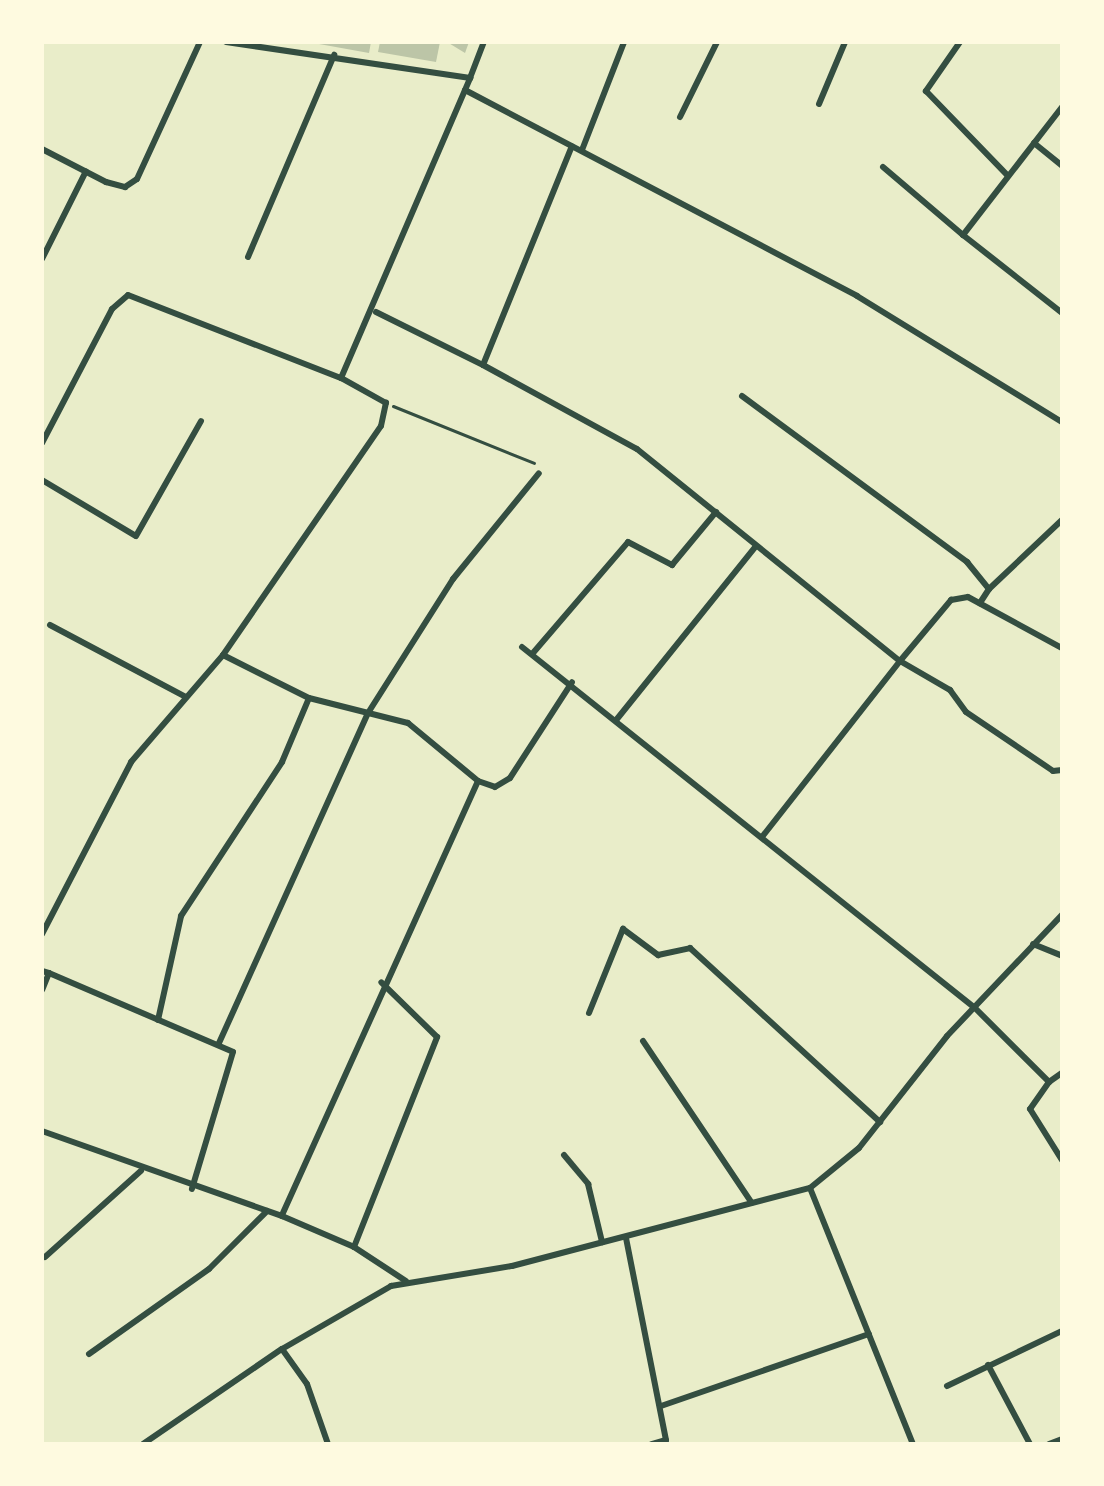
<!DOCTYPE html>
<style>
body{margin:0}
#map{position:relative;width:1104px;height:1486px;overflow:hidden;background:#e9edc9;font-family:Karla,sans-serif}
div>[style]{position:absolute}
.building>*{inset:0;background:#bcc5a7}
.path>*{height:3px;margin:-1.5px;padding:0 1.5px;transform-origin:1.5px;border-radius:1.5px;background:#344e41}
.minor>*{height:6px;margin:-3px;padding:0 3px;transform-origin:3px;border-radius:3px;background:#344e41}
span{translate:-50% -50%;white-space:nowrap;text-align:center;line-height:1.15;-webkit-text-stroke:6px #fefae0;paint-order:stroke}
.frame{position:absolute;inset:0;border:44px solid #fefae0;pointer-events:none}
</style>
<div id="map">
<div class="building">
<div style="clip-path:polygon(308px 42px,371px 42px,369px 53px)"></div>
<div style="clip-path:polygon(380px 42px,440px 42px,436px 62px,378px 52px)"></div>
<div style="clip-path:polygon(447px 42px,469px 42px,465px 53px)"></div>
</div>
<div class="path">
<div style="left:393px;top:406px;width:152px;rotate:22deg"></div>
</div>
<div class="minor">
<div style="left:226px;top:42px;width:247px;rotate:8.4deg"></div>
<div style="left:470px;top:78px;width:39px;rotate:-69deg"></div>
<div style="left:960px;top:42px;width:60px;rotate:124.8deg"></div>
<div style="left:926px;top:91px;width:118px;rotate:46deg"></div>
<div style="left:465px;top:90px;width:443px;rotate:27.7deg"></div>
<div style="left:857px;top:296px;width:241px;rotate:31.6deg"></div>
<div style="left:819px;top:104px;width:67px;rotate:-67.2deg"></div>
<div style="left:1062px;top:107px;width:162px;rotate:127.7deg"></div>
<div style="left:963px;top:235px;width:126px;rotate:38.2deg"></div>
<div style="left:680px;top:117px;width:84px;rotate:-63.7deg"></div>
<div style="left:1034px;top:143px;width:36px;rotate:39deg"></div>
<div style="left:42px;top:149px;width:72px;rotate:27.3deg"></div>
<div style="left:106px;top:182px;width:20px;rotate:15deg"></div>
<div style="left:125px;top:187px;width:14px;rotate:-34deg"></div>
<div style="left:137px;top:179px;width:151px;rotate:-65.3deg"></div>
<div style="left:582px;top:150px;width:116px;rotate:-68.7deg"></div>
<div style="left:883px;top:167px;width:105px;rotate:40.4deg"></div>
<div style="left:248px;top:257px;width:220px;rotate:-66.9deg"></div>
<div style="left:42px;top:259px;width:98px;rotate:-63.4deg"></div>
<div style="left:376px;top:312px;width:119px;rotate:26.4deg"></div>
<div style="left:483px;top:365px;width:236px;rotate:-67.9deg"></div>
<div style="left:483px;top:365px;width:175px;rotate:28.6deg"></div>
<div style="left:637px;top:449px;width:338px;rotate:38.9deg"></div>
<div style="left:900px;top:661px;width:80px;rotate:-50.1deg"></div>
<div style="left:951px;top:600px;width:17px;rotate:-10deg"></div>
<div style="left:968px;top:597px;width:107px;rotate:28.5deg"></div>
<div style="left:742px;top:396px;width:280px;rotate:36.4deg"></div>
<div style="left:967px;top:562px;width:35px;rotate:51deg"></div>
<div style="left:989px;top:589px;width:17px;rotate:123deg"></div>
<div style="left:42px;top:443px;width:151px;rotate:-62.4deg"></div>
<div style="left:112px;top:309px;width:21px;rotate:-41deg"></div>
<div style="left:128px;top:295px;width:229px;rotate:21.3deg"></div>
<div style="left:341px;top:378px;width:327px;rotate:-66.7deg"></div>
<div style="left:42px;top:480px;width:109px;rotate:30.8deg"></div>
<div style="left:136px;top:536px;width:132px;rotate:-60.5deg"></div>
<div style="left:989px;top:589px;width:100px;rotate:-43.4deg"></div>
<div style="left:50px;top:625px;width:154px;rotate:27.9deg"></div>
<div style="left:522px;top:647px;width:579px;rotate:38.55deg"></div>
<div style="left:975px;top:1008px;width:105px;rotate:45deg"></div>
<div style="left:1049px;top:1082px;width:33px;rotate:125deg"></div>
<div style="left:1030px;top:1109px;width:60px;rotate:57.9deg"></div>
<div style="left:533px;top:653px;width:146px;rotate:-49.4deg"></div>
<div style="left:628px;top:542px;width:50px;rotate:27.6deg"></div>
<div style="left:672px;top:565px;width:69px;rotate:-50.3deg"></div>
<div style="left:223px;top:655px;width:96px;rotate:26.6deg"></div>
<div style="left:309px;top:698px;width:102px;rotate:14.2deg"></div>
<div style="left:408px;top:723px;width:91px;rotate:39.6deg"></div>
<div style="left:478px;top:781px;width:477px;rotate:114.3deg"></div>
<div style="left:617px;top:719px;width:222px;rotate:-51.2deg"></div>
<div style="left:478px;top:781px;width:18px;rotate:19deg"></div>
<div style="left:495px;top:787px;width:17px;rotate:-31deg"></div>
<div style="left:510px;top:778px;width:114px;rotate:-57.1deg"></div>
<div style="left:762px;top:837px;width:224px;rotate:-51.9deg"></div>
<div style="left:900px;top:661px;width:58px;rotate:30.1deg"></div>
<div style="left:950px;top:690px;width:27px;rotate:54deg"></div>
<div style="left:966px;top:712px;width:105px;rotate:34.1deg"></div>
<div style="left:1053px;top:771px;width:9px;rotate:-6deg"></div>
<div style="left:42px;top:934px;width:194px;rotate:-62.6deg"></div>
<div style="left:131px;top:762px;width:141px;rotate:-49.3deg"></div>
<div style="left:223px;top:655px;width:278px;rotate:-55.4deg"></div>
<div style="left:381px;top:426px;width:24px;rotate:-78deg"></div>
<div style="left:386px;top:403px;width:51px;rotate:-150.9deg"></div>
<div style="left:1033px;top:944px;width:31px;rotate:22deg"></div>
<div style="left:42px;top:971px;width:7px;rotate:16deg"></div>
<div style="left:49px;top:973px;width:18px;rotate:112deg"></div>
<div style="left:49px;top:973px;width:200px;rotate:23.2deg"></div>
<div style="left:233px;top:1052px;width:143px;rotate:106.7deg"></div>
<div style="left:589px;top:1013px;width:91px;rotate:-68deg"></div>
<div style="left:623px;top:929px;width:44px;rotate:36.6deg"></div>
<div style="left:658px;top:955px;width:33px;rotate:-12deg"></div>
<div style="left:690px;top:948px;width:258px;rotate:42.5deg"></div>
<div style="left:158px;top:1020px;width:107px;rotate:-77.5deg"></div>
<div style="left:181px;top:916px;width:184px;rotate:-56.7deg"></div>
<div style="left:282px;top:762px;width:69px;rotate:-67.1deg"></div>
<div style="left:643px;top:1041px;width:195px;rotate:56.1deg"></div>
<div style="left:219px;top:1043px;width:362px;rotate:-65.7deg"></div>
<div style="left:368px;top:713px;width:159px;rotate:-57.6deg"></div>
<div style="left:453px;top:579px;width:136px;rotate:-50.9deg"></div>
<div style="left:1049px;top:1082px;width:16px;rotate:-35deg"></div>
<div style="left:42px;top:1131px;width:255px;rotate:19.5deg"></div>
<div style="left:282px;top:1216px;width:78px;rotate:23.3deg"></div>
<div style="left:354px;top:1247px;width:62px;rotate:33.2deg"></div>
<div style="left:564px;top:1155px;width:38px;rotate:50deg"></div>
<div style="left:588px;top:1184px;width:60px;rotate:76.4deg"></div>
<div style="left:810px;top:1188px;width:276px;rotate:68.1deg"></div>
<div style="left:626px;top:1238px;width:206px;rotate:78.8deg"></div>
<div style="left:666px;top:1440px;width:15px;rotate:164deg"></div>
<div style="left:354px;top:1247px;width:226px;rotate:-68.4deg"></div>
<div style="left:437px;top:1037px;width:78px;rotate:-135.5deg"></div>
<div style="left:45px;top:1257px;width:129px;rotate:-41.9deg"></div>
<div style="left:282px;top:1349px;width:43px;rotate:54.5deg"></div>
<div style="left:307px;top:1384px;width:64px;rotate:70.7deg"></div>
<div style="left:89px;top:1354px;width:147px;rotate:-35.3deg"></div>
<div style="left:209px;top:1269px;width:82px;rotate:-45deg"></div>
<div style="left:988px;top:1365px;width:89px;rotate:62deg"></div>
<div style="left:947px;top:1386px;width:127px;rotate:-25.6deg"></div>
<div style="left:661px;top:1406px;width:220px;rotate:-19.1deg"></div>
<div style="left:143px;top:1444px;width:168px;rotate:-34.4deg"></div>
<div style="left:282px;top:1349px;width:126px;rotate:-30deg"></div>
<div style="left:391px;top:1286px;width:123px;rotate:-9.4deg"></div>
<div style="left:512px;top:1266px;width:308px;rotate:-14.7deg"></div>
<div style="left:810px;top:1188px;width:63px;rotate:-39.2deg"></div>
<div style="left:859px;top:1148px;width:142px;rotate:-51.8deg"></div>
<div style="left:947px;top:1036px;width:167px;rotate:-46.5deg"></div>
<div style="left:1049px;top:1444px;width:14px;rotate:-21deg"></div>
</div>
<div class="frame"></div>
</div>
